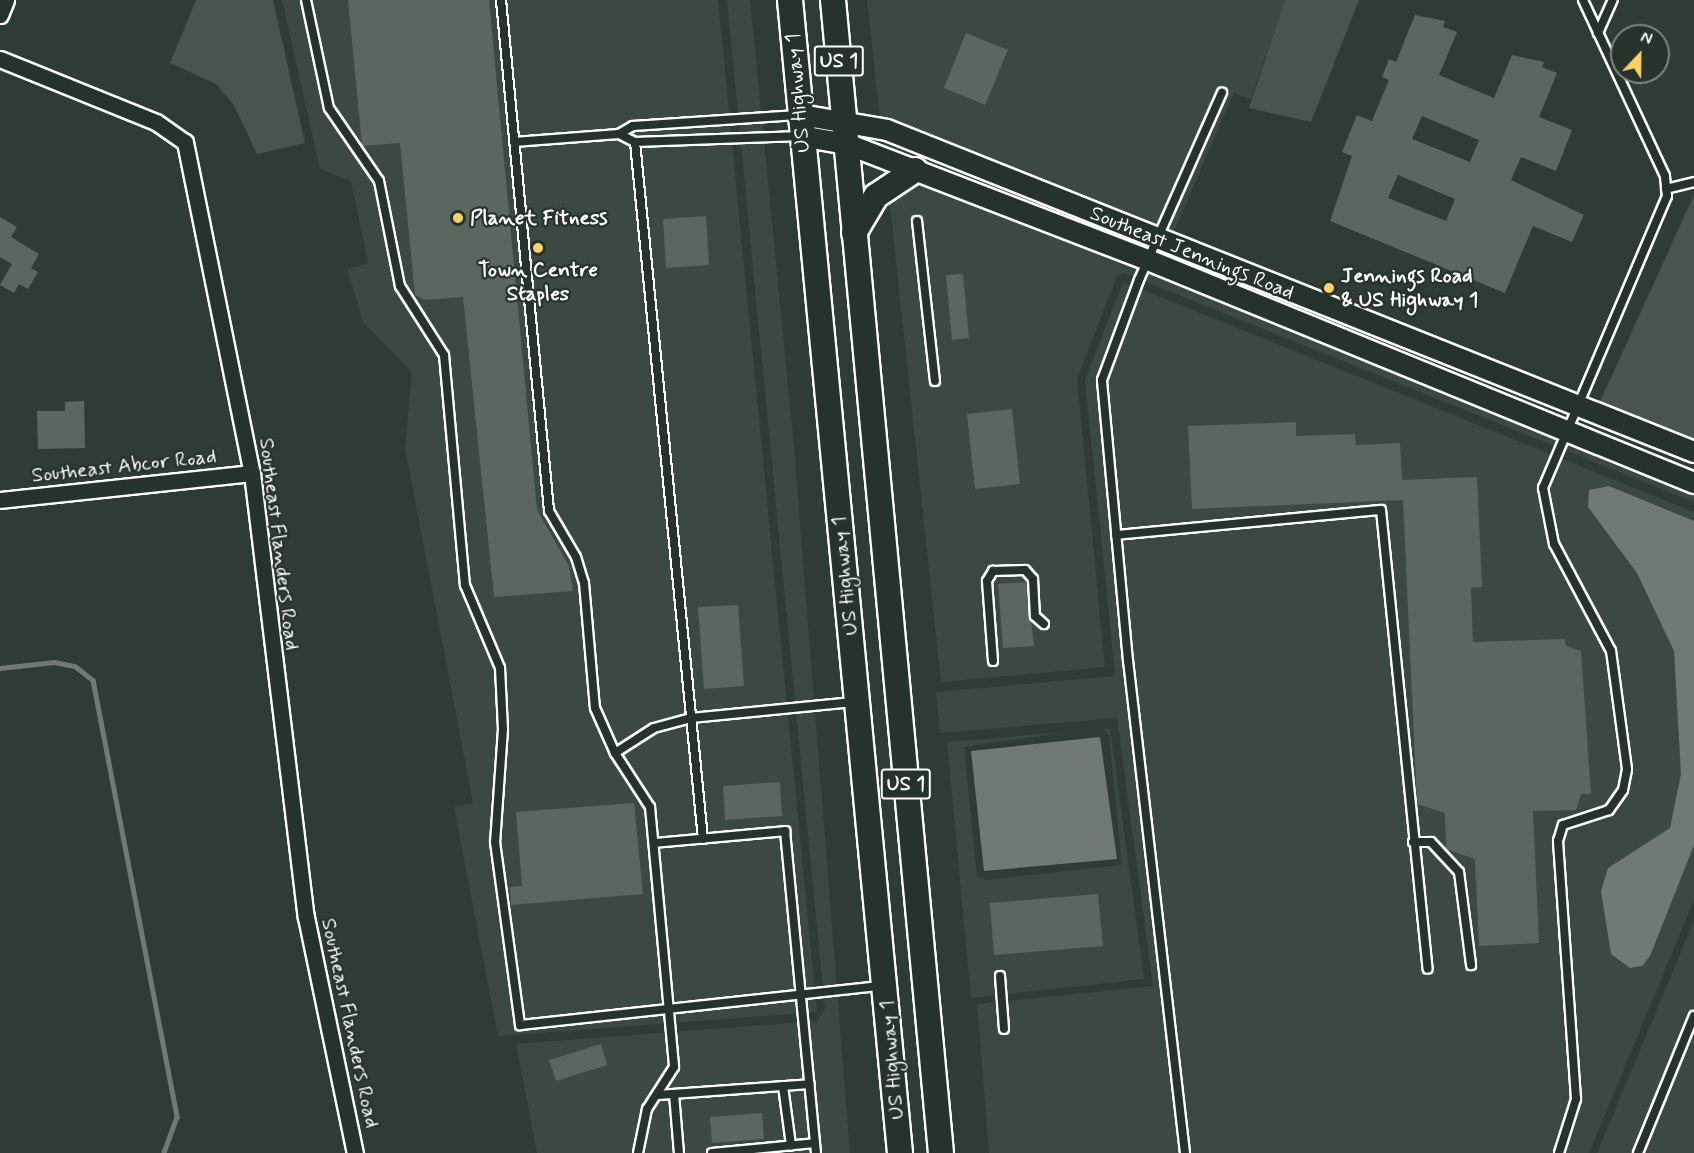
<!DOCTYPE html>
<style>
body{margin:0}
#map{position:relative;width:1694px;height:1153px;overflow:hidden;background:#2f3b35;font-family:Mynerve,sans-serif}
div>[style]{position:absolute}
.built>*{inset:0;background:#3c4842}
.green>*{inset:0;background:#4a544f}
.water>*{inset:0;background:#707975}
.stream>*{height:4.5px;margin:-2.25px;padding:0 2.25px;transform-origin:2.25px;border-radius:2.25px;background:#707975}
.building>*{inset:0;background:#5b6661}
.roads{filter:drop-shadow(2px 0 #fff) drop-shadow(-2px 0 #fff) drop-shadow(0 2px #fff) drop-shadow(0 -2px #fff)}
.service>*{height:8px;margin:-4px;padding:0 4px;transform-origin:4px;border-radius:4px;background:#26332d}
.minor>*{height:15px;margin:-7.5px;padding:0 7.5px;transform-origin:7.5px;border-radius:7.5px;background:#26332d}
.tertiary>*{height:20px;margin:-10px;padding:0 10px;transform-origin:10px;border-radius:10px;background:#26332d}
.primary>*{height:24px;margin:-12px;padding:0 12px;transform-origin:12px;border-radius:12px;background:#26332d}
.dots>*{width:16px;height:16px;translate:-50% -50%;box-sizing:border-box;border:3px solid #26332d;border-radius:50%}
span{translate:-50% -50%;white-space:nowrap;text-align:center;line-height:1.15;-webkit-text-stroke:4.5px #26332d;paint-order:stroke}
.shield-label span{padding:2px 4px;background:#26332d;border:2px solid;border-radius:4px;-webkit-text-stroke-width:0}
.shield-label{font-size:20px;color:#fff;font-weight:700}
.street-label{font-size:21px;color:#fff}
.poi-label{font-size:21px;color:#fff;font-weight:700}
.left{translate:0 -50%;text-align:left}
.north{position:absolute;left:1610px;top:24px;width:60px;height:60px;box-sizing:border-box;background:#26332d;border:2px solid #7d8581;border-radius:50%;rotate:22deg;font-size:16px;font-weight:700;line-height:24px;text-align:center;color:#fff}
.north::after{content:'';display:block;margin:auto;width:21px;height:27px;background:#ffd166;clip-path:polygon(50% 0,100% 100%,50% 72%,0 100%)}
</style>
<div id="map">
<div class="built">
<div style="clip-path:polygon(282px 0,718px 0,817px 1012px,498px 1036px,454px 807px,473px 803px,405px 448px,412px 372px,363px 322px,347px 269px,368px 263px,351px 181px,320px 169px)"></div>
<div style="clip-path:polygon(727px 0,750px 0,793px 435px,850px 1153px,537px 1153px,516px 1044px,817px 1021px,825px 1010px)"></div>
<div style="clip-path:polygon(867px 0,1285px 0,1251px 99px,1234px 93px,1173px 234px,880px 119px)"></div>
<div style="clip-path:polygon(915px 180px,1694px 493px,1694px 502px,1124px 273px,1117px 276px,1077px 379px,1105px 667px,941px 682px,889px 196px)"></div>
<div style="clip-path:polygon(1123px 282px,1694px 512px,1694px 900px,1589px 1153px,989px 1153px,977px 1004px,1153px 986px,1117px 718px,940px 733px,936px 692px,1115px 676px,1085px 380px)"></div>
<div style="clip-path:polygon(1110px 728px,1144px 979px,971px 998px,947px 742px,1068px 732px,964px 747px,977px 876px,985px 880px,1122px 865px,1109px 735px,1103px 729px)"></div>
<div style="clip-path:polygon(1694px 921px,1694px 1153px,1597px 1153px)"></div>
</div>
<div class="green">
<div style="clip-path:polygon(196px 0,273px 0,305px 143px,257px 154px,234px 105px,216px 84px,170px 63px)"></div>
<div style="clip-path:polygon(1285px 0,1359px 0,1311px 122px,1249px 108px)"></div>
<div style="clip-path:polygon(1694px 195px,1694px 442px,1599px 404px)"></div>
</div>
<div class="water">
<div style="clip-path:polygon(1609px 486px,1694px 521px,1694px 845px,1650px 956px,1642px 966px,1630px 968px,1611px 954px,1601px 891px,1608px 868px,1670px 828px,1681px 774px,1674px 651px,1637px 573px,1588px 507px,1589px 490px)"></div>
<div style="clip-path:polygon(1100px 737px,1117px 859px,984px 871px,971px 751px)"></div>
</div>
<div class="stream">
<div style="left:0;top:668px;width:54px;rotate:-6.3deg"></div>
<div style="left:54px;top:662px;width:21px;rotate:11deg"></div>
<div style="left:75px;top:666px;width:23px;rotate:38deg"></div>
<div style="left:93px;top:680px;width:445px;rotate:79.1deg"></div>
<div style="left:177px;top:1117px;width:38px;rotate:110deg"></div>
</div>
<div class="building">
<div style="clip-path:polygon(348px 0,489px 0,537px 510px,569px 566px,573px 591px,494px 597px,463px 297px,425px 300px,415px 295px,400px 143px,362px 146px)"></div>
<div style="clip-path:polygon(evenodd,1415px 15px,1445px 21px,1443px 27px,1457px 32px,1439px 75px,1494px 98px,1512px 55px,1544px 62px,1542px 67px,1557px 73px,1539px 117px,1572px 130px,1556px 171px,1521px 157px,1511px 180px,1584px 215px,1572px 242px,1533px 226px,1505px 293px,1330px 221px,1352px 156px,1342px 152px,1357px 115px,1372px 121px,1389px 80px,1382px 77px,1389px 59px,1396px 62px,1415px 15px,1422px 116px,1479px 140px,1470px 162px,1412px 139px,1422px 116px,1415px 15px,1398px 175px,1455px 199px,1446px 221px,1388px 198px,1398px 175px)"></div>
<div style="clip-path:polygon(966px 33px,1008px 50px,985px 105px,944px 88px)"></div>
<div style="clip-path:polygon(706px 216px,709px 265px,666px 268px,663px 219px)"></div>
<div style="clip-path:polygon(0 217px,17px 227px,11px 237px,39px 254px,31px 268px,38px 272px,28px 289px,19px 284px,14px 293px,0 285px,12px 264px,0 257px)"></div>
<div style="clip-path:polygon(963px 274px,969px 338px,952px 340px,946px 275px)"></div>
<div style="clip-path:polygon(84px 401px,85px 448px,38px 449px,37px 411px,65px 411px,65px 402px)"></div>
<div style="clip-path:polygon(1012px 409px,1020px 484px,975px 489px,967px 414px)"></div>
<div style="clip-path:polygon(1296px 422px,1296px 436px,1355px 434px,1356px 445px,1400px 443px,1402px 480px,1477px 477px,1482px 587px,1471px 588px,1473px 642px,1565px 639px,1566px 646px,1581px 651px,1591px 794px,1581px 794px,1576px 810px,1533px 811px,1539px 943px,1479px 946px,1475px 859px,1446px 849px,1445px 813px,1417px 804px,1403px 500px,1192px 509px,1188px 426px)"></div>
<div style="clip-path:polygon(1027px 582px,1034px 646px,1003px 648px,998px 584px)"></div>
<div style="clip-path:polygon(738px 605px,744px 686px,704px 689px,698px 607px)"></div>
<div style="clip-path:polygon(780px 782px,782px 816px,725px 820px,723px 786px)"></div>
<div style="clip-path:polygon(634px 803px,643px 894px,511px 905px,510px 887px,522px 886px,516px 812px)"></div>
<div style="clip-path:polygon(1098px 894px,1103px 946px,994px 955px,990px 903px)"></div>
<div style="clip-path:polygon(601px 1044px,607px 1065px,556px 1081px,549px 1060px)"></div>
<div style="clip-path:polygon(762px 1113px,764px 1139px,712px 1143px,710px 1117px)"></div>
</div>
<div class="roads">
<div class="service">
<div style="left:306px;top:0;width:110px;rotate:78deg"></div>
<div style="left:329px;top:108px;width:88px;rotate:55.6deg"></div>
<div style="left:379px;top:181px;width:107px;rotate:78.7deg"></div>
<div style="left:400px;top:286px;width:82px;rotate:57.5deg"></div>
<div style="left:444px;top:355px;width:231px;rotate:84.8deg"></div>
<div style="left:465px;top:585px;width:90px;rotate:67.1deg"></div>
<div style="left:500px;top:668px;width:61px;rotate:87.2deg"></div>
<div style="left:503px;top:729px;width:113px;rotate:94deg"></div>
<div style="left:495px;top:842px;width:185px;rotate:82.2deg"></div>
<div style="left:520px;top:1025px;width:363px;rotate:-6.2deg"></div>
<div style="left:501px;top:0;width:513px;rotate:84.63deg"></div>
<div style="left:549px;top:511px;width:53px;rotate:59.6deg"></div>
<div style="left:576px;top:557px;width:27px;rotate:73deg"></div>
<div style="left:584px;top:583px;width:125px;rotate:85deg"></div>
<div style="left:595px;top:708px;width:49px;rotate:66deg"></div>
<div style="left:615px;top:753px;width:64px;rotate:57.1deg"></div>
<div style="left:650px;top:807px;width:261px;rotate:84.7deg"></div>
<div style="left:674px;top:1067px;width:50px;rotate:122.7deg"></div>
<div style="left:647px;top:1109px;width:45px;rotate:101.6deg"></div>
<div style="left:1598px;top:33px;width:36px;rotate:-66deg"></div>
<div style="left:619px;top:134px;width:18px;rotate:27deg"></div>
<div style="left:635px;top:142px;width:166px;rotate:-2.1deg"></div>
<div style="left:514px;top:142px;width:105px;rotate:-4.4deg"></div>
<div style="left:619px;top:134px;width:16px;rotate:-30deg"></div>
<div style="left:633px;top:126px;width:165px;rotate:-3.8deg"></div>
<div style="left:635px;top:142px;width:700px;rotate:84.43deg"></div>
<div style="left:1666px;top:189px;width:29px;rotate:-14deg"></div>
<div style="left:917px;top:221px;width:161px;rotate:83.6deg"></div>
<div style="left:1116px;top:535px;width:266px;rotate:-5.4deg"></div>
<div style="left:1381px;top:510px;width:461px;rotate:84.2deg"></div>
<div style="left:993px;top:661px;width:80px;rotate:-94.3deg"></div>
<div style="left:987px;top:581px;width:12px;rotate:-59deg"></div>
<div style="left:993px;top:571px;width:32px;rotate:-2deg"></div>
<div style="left:1025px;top:570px;width:12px;rotate:48deg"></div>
<div style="left:1033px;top:579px;width:37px;rotate:87deg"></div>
<div style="left:1035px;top:616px;width:12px;rotate:42deg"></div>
<div style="left:615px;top:753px;width:46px;rotate:-32.7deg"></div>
<div style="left:654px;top:728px;width:38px;rotate:-15deg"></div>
<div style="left:691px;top:718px;width:163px;rotate:-5.6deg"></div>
<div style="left:1413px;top:842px;width:18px"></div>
<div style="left:1431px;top:842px;width:41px;rotate:47deg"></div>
<div style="left:1459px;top:872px;width:94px;rotate:82.6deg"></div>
<div style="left:654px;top:843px;width:132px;rotate:-5.2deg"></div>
<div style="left:785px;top:831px;width:323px;rotate:84.5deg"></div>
<div style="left:1000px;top:976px;width:53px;rotate:85.7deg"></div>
<div style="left:783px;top:1086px;width:60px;rotate:82.3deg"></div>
<div style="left:674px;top:1094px;width:59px;rotate:85.2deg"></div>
<div style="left:658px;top:1095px;width:152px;rotate:-4.1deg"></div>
<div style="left:712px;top:1153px;width:103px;rotate:-5.5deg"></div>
<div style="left:1185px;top:1153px;width:495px;rotate:-96.6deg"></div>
<div style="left:1128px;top:661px;width:282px;rotate:-95.3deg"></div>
<div style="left:1102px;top:380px;width:107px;rotate:-69.7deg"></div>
<div style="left:1139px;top:280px;width:205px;rotate:-66.1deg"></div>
<div style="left:1559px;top:1153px;width:57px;rotate:-72.5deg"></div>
<div style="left:1576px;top:1099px;width:259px;rotate:-94deg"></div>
<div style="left:1558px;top:841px;width:17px;rotate:-73deg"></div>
<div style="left:1563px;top:825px;width:48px;rotate:-18.1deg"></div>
<div style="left:1609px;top:810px;width:24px;rotate:-55deg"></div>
<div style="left:1623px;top:790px;width:21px;rotate:-79deg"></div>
<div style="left:1627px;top:769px;width:119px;rotate:-97.7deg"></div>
<div style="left:1611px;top:651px;width:121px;rotate:-118deg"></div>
<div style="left:1554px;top:544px;width:57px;rotate:-101.1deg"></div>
<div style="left:1543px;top:488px;width:317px;rotate:-67deg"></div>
<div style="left:1667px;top:196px;width:20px;rotate:-96deg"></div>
<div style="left:1665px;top:176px;width:194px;rotate:-115deg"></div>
<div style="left:1638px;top:1153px;width:148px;rotate:-67.8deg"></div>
</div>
<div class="minor">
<div style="left:0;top:15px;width:16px;rotate:-68deg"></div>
<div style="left:0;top:59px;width:168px;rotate:22deg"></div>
<div style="left:156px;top:122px;width:35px;rotate:35deg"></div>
<div style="left:185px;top:142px;width:338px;rotate:78.6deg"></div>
<div style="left:252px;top:473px;width:447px;rotate:83.1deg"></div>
<div style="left:306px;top:917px;width:241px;rotate:78.3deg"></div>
<div style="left:0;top:500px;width:253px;rotate:-6.1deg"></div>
</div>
<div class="tertiary">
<div style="left:801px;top:115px;width:87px;rotate:9.9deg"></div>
<div style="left:887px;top:130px;width:869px;rotate:21.75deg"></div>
<div style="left:801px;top:136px;width:47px;rotate:9.9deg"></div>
<div style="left:847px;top:144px;width:323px;rotate:21.1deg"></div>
<div style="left:1148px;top:260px;width:590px;rotate:22.22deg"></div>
</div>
<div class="primary">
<div style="left:790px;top:0;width:1158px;rotate:84.55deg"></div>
<div style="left:833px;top:0;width:1158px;rotate:84.65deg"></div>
<div style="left:854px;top:233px;width:43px;rotate:-59.3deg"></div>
<div style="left:876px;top:196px;width:47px;rotate:-33.7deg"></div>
</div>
</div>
<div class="dots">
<div style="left:458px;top:218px;background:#ffd166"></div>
<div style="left:538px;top:248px;background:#ffd166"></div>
<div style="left:1329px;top:288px;background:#ffd166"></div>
</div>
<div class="shield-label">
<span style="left:839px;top:61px">US 1</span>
<span style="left:906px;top:784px">US 1</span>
</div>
<div class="street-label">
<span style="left:798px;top:93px;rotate:-95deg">US Highway 1</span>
<span style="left:1192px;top:253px;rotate:22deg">Southeast Jennings Road</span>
<span style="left:124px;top:466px;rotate:-6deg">Southeast Abcor Road</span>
<span style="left:279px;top:544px;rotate:83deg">Southeast Flanders Road</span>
<span style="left:845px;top:576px;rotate:-96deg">US Highway 1</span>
<span style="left:350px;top:1023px;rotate:78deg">Southeast Flanders Road</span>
<span style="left:892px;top:1060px;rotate:-95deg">US Highway 1</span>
</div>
<div class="poi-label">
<span class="left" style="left:470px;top:218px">Planet Fitness</span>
<span style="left:538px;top:282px">Town Centre<br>Staples</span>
<span class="left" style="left:1341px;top:288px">Jennings Road<br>&amp; US Highway 1</span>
</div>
<div class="north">N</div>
</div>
